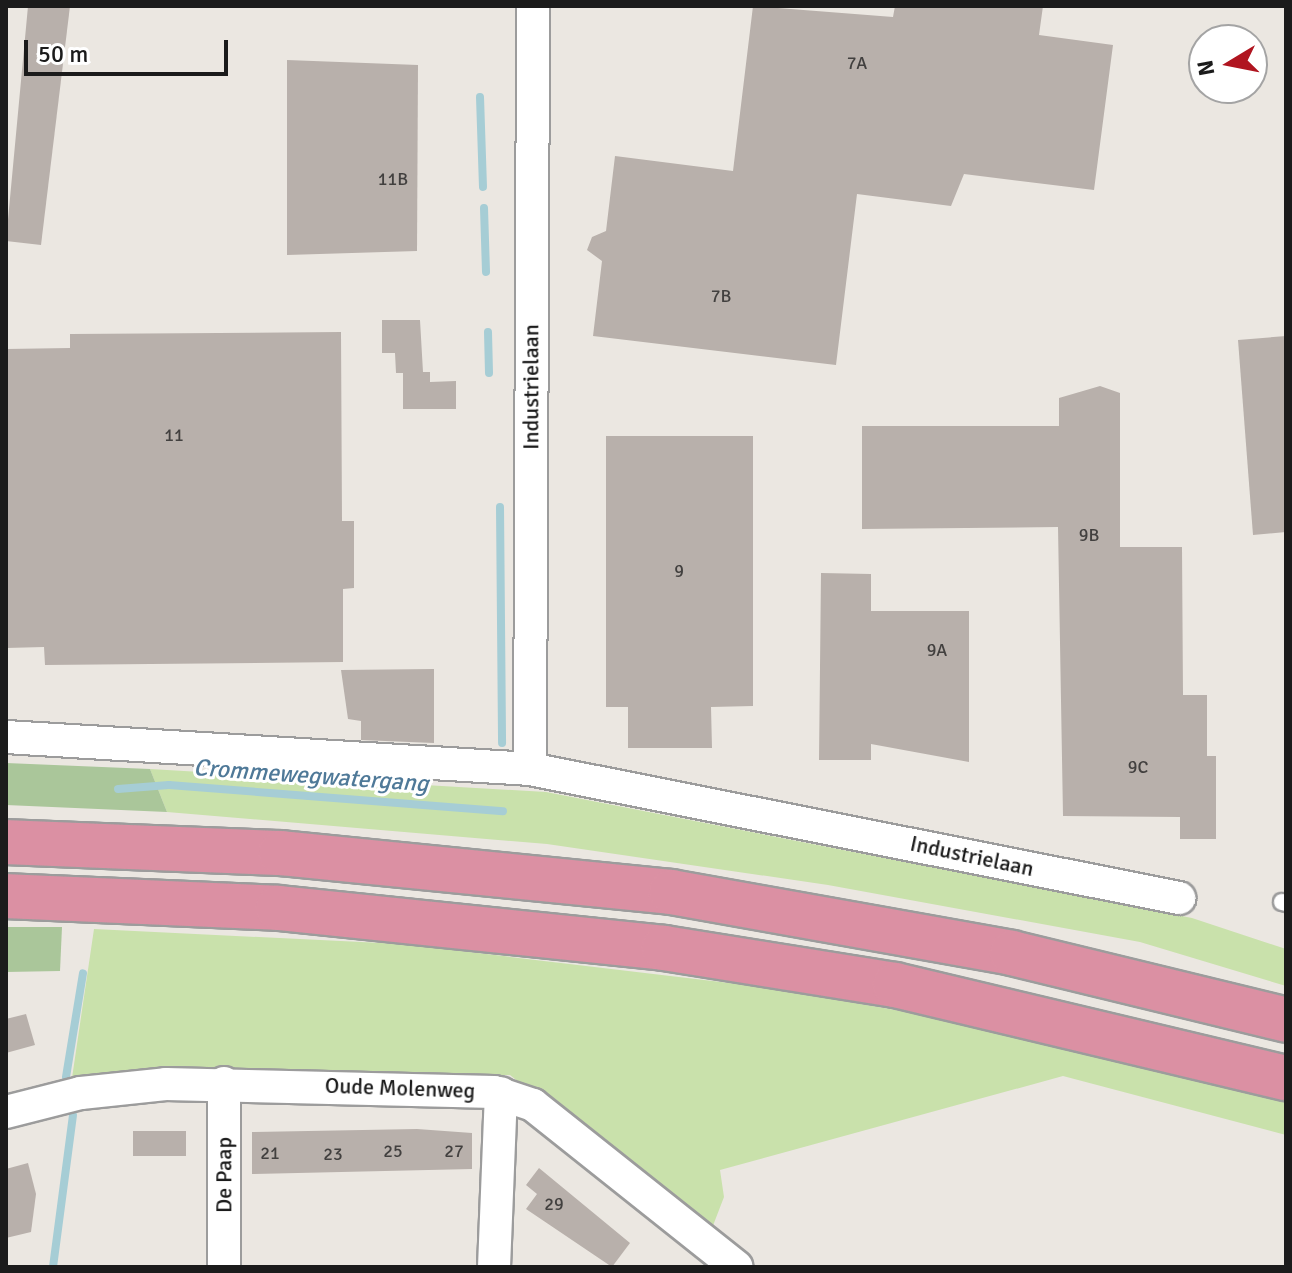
<!DOCTYPE html>
<style>
body{margin:0}
#map{position:relative;width:1292px;height:1273px;overflow:hidden;background:#ebe7e1;font-family:Signika,sans-serif}
div>[style]{position:absolute}
.grass>*{inset:0;background:#c9e1ab}
.forest>*{inset:0;background:#aac69a}
.stream>*{height:8px;margin:-4px;padding:0 4px;transform-origin:4px;border-radius:4px;background:#a6cdd5}
.building>*{inset:0;background:#b8b0ab}
.roads{filter:drop-shadow(2px 0 #9c9c9c) drop-shadow(-2px 0 #9c9c9c) drop-shadow(0 2px #9c9c9c) drop-shadow(0 -2px #9c9c9c)}
.lane>*{height:16px;margin:-8px;padding:0 8px;transform-origin:8px;border-radius:8px;background:#fff}
.street>*{height:32px;margin:-16px;padding:0 16px;transform-origin:16px;border-radius:16px;background:#fff}
.highway>*{height:44px;margin:-22px;padding:0 22px;transform-origin:22px;border-radius:22px;background:#db90a3}
span{translate:-50% -50%;white-space:nowrap;text-align:center;line-height:1.15;-webkit-text-stroke:6px #fff;paint-order:stroke}
.number-label{font-size:18px;color:#42403f}
.number-label span{-webkit-text-stroke-width:0}
.street-label{font-size:22px;color:#1b1b1b}
.water-label{font-size:24px;color:#4f7998;font-style:italic}
.frame{position:absolute;inset:0;border:8px solid #1b1b1b;pointer-events:none}
.north{position:absolute;left:1188px;top:24px;width:80px;height:80px;box-sizing:border-box;background:#fff;border:2px solid #a4a4a4;border-radius:50%;rotate:260deg;font-size:22px;font-weight:700;line-height:32px;text-align:center;color:#1b1b1b}
.north::after{content:'';display:block;margin:auto;width:28px;height:36px;background:#b01520;clip-path:polygon(50% 0,100% 100%,50% 72%,0 100%)}
.scale{position:absolute;left:24px;top:40px;width:204px;height:36px;box-sizing:border-box;border:4px solid #1b1b1b;border-top:0;padding-left:10px;font-size:24px;line-height:28px;white-space:nowrap;color:#1b1b1b;-webkit-text-stroke:6px #fff;paint-order:stroke}
</style>
<div id="map">
<div class="grass">
<div style="clip-path:polygon(150px 769px,546px 792px,1192px 918px,1286px 949px,1286px 986px,1140px 942px,828px 885px,547px 844px,167px 812px)"></div>
<div style="clip-path:polygon(94px 929px,402px 944px,763px 987px,1022px 1032px,1286px 1101px,1286px 1135px,1063px 1076px,720px 1170px,724px 1197px,709px 1236px,510px 1075px,72px 1078px)"></div>
</div>
<div class="forest">
<div style="clip-path:polygon(6px 763px,150px 769px,167px 812px,6px 805px)"></div>
<div style="clip-path:polygon(6px 927px,62px 927px,60px 971px,6px 972px)"></div>
</div>
<div class="stream">
<div style="left:480px;top:97px;width:90px;rotate:88.1deg"></div>
<div style="left:484px;top:208px;width:64px;rotate:88.2deg"></div>
<div style="left:488px;top:332px;width:41px;rotate:88.6deg"></div>
<div style="left:500px;top:507px;width:236px;rotate:89.5deg"></div>
<div style="left:118px;top:789px;width:51px;rotate:-4.5deg"></div>
<div style="left:169px;top:785px;width:335px;rotate:4.5deg"></div>
<div style="left:66px;top:1077px;width:105px;rotate:-80.7deg"></div>
<div style="left:53px;top:1267px;width:153px;rotate:-82.5deg"></div>
</div>
<div class="building">
<div style="clip-path:polygon(28px 6px,70px 6px,41px 245px,6px 241px)"></div>
<div style="clip-path:polygon(753px 6px,893px 17px,895px 6px,1043px 6px,1039px 35px,1113px 45px,1094px 190px,964px 174px,951px 206px,857px 194px,836px 365px,593px 336px,602px 261px,587px 250px,592px 237px,606px 231px,615px 156px,733px 171px)"></div>
<div style="clip-path:polygon(287px 60px,418px 65px,417px 251px,287px 255px)"></div>
<div style="clip-path:polygon(382px 320px,420px 320px,423px 372px,430px 372px,430px 382px,456px 381px,456px 409px,403px 409px,403px 373px,396px 373px,395px 353px,382px 353px)"></div>
<div style="clip-path:polygon(341px 332px,342px 521px,354px 521px,354px 588px,343px 589px,343px 662px,45px 665px,44px 647px,6px 648px,6px 349px,70px 348px,70px 334px)"></div>
<div style="clip-path:polygon(1286px 336px,1286px 532px,1253px 535px,1238px 340px)"></div>
<div style="clip-path:polygon(1100px 386px,1120px 393px,1120px 547px,1182px 547px,1183px 695px,1207px 695px,1207px 756px,1216px 756px,1216px 839px,1180px 839px,1180px 817px,1063px 816px,1058px 527px,862px 529px,862px 426px,1059px 426px,1059px 398px)"></div>
<div style="clip-path:polygon(606px 436px,753px 436px,753px 706px,711px 707px,712px 748px,628px 748px,628px 707px,606px 707px)"></div>
<div style="clip-path:polygon(821px 573px,871px 574px,871px 611px,969px 611px,969px 762px,871px 744px,871px 760px,819px 760px)"></div>
<div style="clip-path:polygon(434px 669px,434px 743px,361px 740px,361px 721px,348px 719px,341px 670px)"></div>
<div style="clip-path:polygon(26px 1014px,35px 1045px,6px 1053px,6px 1019px)"></div>
<div style="clip-path:polygon(417px 1129px,472px 1133px,472px 1169px,252px 1174px,252px 1132px)"></div>
<div style="clip-path:polygon(133px 1131px,186px 1131px,186px 1156px,133px 1156px)"></div>
<div style="clip-path:polygon(28px 1163px,36px 1194px,31px 1232px,6px 1238px,6px 1169px)"></div>
<div style="clip-path:polygon(539px 1168px,630px 1243px,612px 1267px,526px 1209px,537px 1194px,526px 1185px)"></div>
</div>
<div class="roads">
<div class="lane">
<div style="left:1282px;top:902px;width:4px;rotate:14deg"></div>
</div>
<div class="street">
<div style="left:6px;top:737px;width:525px;rotate:3.49deg"></div>
<div style="left:530px;top:769px;width:662px;rotate:11.24deg"></div>
<div style="left:530px;top:769px;width:763px;rotate:-89.77deg"></div>
<div style="left:224px;top:1083px;width:184px;rotate:90deg"></div>
<div style="left:6px;top:1112px;width:77px;rotate:-14.2deg"></div>
<div style="left:81px;top:1093px;width:85px;rotate:-6deg"></div>
<div style="left:166px;top:1084px;width:328px;rotate:1.4deg"></div>
<div style="left:494px;top:1092px;width:41px;rotate:18.4deg"></div>
<div style="left:533px;top:1105px;width:260px;rotate:38.5deg"></div>
<div style="left:494px;top:1267px;width:174px;rotate:-87.7deg"></div>
</div>
<div class="highway">
<div style="left:6px;top:842px;width:275px;rotate:2.3deg"></div>
<div style="left:281px;top:853px;width:392px;rotate:5.7deg"></div>
<div style="left:671px;top:892px;width:346px;rotate:10.1deg"></div>
<div style="left:1012px;top:953px;width:282px;rotate:13.7deg"></div>
<div style="left:6px;top:896px;width:272px;rotate:2.5deg"></div>
<div style="left:278px;top:908px;width:388px;rotate:5.9deg"></div>
<div style="left:664px;top:948px;width:234px;rotate:9.1deg"></div>
<div style="left:895px;top:985px;width:402px;rotate:13.4deg"></div>
</div>
</div>
<div class="number-label">
<span style="left:857px;top:63px">7A</span>
<span style="left:393px;top:179px">11B</span>
<span style="left:721px;top:296px">7B</span>
<span style="left:174px;top:435px">11</span>
<span style="left:1089px;top:535px">9B</span>
<span style="left:679px;top:571px">9</span>
<span style="left:937px;top:650px">9A</span>
<span style="left:1138px;top:767px">9C</span>
<span style="left:393px;top:1151px">25</span>
<span style="left:454px;top:1151px">27</span>
<span style="left:270px;top:1153px">21</span>
<span style="left:333px;top:1154px">23</span>
<span style="left:554px;top:1204px">29</span>
</div>
<div class="street-label">
<span style="left:531px;top:387px;rotate:-90deg">Industrielaan</span>
<span style="left:972px;top:856px;rotate:12deg">Industrielaan</span>
<span style="left:400px;top:1088px;rotate:2deg">Oude Molenweg</span>
<span style="left:224px;top:1175px;rotate:-90deg">De Paap</span>
</div>
<div class="water-label">
<span style="left:311px;top:776px;rotate:4deg">Crommewegwatergang</span>
</div>
<div class="frame"></div>
<div class="north">N</div>
<div class="scale">50 m</div>
</div>
